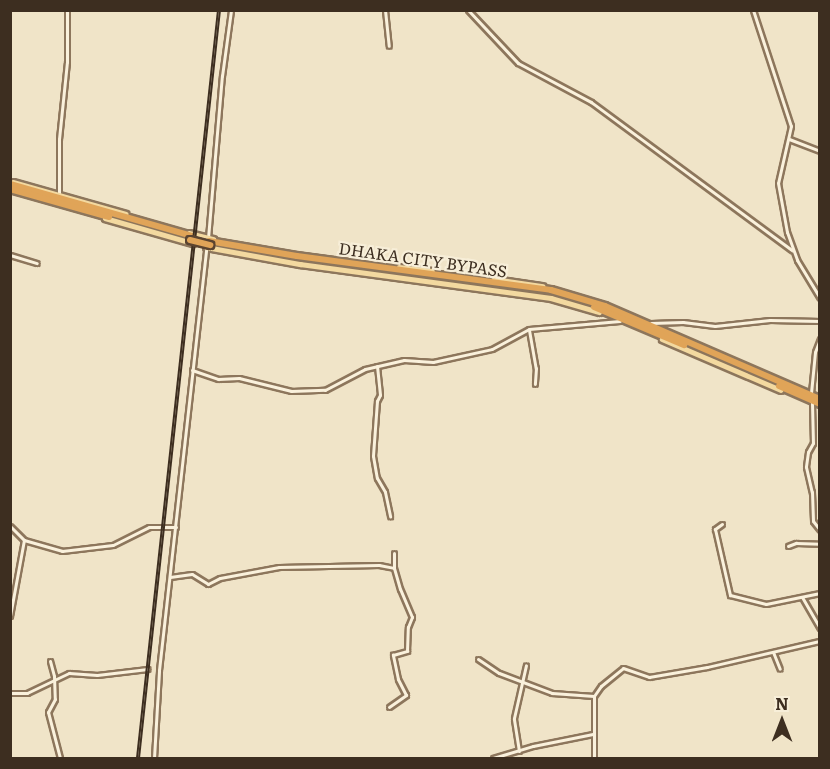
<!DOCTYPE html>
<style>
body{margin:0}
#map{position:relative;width:830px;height:769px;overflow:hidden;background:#f0e4c8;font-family:Literata,serif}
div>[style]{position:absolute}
.roads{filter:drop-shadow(2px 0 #8d765c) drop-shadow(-2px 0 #8d765c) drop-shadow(0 2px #8d765c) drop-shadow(0 -2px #8d765c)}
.minor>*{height:3px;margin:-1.5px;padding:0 1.5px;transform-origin:1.5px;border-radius:1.5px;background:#faf1dc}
.major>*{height:4.5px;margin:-2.25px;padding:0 2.25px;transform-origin:2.25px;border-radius:2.25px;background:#f3d9a0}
.highway>*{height:6px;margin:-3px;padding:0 3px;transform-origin:3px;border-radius:3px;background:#e0a458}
.rail>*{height:4px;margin-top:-2px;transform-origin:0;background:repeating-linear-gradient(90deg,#f7eed8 0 4.5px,#3d2e20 0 9px);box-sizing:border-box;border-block:2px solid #3d2e20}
.bridges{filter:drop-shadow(2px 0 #5b4430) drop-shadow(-2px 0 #5b4430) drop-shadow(0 2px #5b4430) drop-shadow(0 -2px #5b4430)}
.highway-bridge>*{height:6px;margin:-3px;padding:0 3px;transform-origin:3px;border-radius:3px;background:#e0a458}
span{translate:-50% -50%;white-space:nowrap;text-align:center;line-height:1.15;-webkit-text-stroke:4.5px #f7eed8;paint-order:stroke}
.street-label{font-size:16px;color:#3d2e20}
.frame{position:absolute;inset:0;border:12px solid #3d2e20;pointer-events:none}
.north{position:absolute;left:752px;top:691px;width:60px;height:60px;-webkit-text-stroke:4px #f7eed8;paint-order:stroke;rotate:0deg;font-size:16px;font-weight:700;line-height:24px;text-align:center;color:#3d2e20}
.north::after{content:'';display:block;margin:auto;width:21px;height:27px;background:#3d2e20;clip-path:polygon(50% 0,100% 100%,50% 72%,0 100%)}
</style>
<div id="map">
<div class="roads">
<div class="minor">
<div style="left:385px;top:10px;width:36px;rotate:84deg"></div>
<div style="left:468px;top:10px;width:73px;rotate:46.7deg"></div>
<div style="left:518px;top:63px;width:83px;rotate:28.1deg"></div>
<div style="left:591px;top:102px;width:250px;rotate:36.4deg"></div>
<div style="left:753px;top:10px;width:122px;rotate:71.9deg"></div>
<div style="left:791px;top:126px;width:58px;rotate:102.8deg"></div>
<div style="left:778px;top:183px;width:50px;rotate:79.6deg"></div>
<div style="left:787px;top:232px;width:30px;rotate:70deg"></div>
<div style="left:797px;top:260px;width:44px;rotate:58.8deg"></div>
<div style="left:789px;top:139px;width:33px;rotate:21deg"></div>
<div style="left:59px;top:194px;width:55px;rotate:-90deg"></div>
<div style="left:59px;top:139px;width:77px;rotate:-84.1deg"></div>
<div style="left:67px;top:62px;width:52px;rotate:-90deg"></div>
<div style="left:208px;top:238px;width:163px;rotate:-85.1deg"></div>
<div style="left:222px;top:76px;width:67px;rotate:-82.2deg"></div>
<div style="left:10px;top:255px;width:28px;rotate:17deg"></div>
<div style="left:651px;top:323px;width:32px;rotate:-2deg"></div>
<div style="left:683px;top:322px;width:32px;rotate:7deg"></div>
<div style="left:715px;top:326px;width:55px;rotate:-6.2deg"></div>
<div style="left:770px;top:320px;width:50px;rotate:1.1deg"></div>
<div style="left:529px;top:330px;width:39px;rotate:80deg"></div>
<div style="left:536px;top:368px;width:16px;rotate:94deg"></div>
<div style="left:377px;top:366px;width:29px;rotate:84deg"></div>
<div style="left:380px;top:395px;width:7px;rotate:117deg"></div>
<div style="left:377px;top:401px;width:55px;rotate:94.2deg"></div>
<div style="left:373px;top:456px;width:22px;rotate:80deg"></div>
<div style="left:377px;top:478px;width:16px;rotate:60deg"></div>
<div style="left:385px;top:492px;width:25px;rotate:78deg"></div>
<div style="left:192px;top:370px;width:28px;rotate:19deg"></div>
<div style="left:218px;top:379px;width:21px;rotate:-3deg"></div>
<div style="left:239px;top:378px;width:54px;rotate:14deg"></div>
<div style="left:291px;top:391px;width:34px;rotate:-2deg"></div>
<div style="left:325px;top:390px;width:45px;rotate:-27.7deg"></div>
<div style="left:365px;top:369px;width:40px;rotate:-13deg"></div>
<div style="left:404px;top:360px;width:29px;rotate:4deg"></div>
<div style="left:433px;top:362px;width:60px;rotate:-12.4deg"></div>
<div style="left:492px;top:349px;width:42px;rotate:-28.4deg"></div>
<div style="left:529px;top:329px;width:91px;rotate:-5deg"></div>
<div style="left:811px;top:393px;width:41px;rotate:-84.4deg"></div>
<div style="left:815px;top:352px;width:14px;rotate:-69deg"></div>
<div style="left:812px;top:403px;width:40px;rotate:88.6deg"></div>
<div style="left:813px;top:443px;width:10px;rotate:119deg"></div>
<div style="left:808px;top:452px;width:15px;rotate:98deg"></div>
<div style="left:806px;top:467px;width:26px;rotate:77deg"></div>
<div style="left:812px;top:492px;width:29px;rotate:88deg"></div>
<div style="left:813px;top:521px;width:11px;rotate:52deg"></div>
<div style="left:722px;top:524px;width:9px;rotate:144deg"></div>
<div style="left:715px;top:529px;width:68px;rotate:77.2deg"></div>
<div style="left:730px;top:595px;width:37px;rotate:14deg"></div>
<div style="left:766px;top:604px;width:55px;rotate:-11.5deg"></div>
<div style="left:10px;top:526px;width:20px;rotate:45deg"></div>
<div style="left:24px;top:540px;width:40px;rotate:16deg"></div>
<div style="left:62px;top:551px;width:51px;rotate:-6.7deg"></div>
<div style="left:113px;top:545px;width:40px;rotate:-26.6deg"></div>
<div style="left:149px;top:527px;width:27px"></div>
<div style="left:788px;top:546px;width:9px;rotate:-21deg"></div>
<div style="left:796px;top:543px;width:24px;rotate:2deg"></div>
<div style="left:170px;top:577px;width:22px;rotate:-8deg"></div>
<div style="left:192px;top:574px;width:19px;rotate:32deg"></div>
<div style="left:208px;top:584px;width:13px;rotate:-27deg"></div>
<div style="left:220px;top:578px;width:60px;rotate:-10.6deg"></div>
<div style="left:279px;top:567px;width:100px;rotate:-1.1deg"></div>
<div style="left:379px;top:565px;width:15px;rotate:11deg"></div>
<div style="left:802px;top:597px;width:36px;rotate:60deg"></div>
<div style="left:10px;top:616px;width:77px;rotate:-79.6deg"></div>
<div style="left:773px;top:652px;width:18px;rotate:68deg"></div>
<div style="left:478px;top:659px;width:25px;rotate:34deg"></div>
<div style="left:499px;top:673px;width:57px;rotate:20.7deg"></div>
<div style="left:552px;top:693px;width:42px;rotate:4.1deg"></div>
<div style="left:50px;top:661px;width:16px;rotate:75deg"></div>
<div style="left:54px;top:676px;width:23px;rotate:88deg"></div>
<div style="left:55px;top:699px;width:15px;rotate:118deg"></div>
<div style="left:48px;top:712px;width:48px;rotate:75.4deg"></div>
<div style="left:10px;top:693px;width:17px"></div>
<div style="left:27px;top:693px;width:47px;rotate:-25.5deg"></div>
<div style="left:69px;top:673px;width:28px;rotate:4deg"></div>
<div style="left:97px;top:675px;width:51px;rotate:-6.7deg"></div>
<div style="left:389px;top:707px;width:21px;rotate:-35deg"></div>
<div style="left:406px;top:695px;width:18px;rotate:-117deg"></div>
<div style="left:398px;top:679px;width:25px;rotate:-102deg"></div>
<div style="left:393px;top:655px;width:15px;rotate:-16deg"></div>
<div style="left:407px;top:651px;width:24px;rotate:-88deg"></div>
<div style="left:408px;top:627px;width:11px;rotate:-68deg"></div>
<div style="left:412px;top:617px;width:30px;rotate:-113deg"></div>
<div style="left:400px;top:589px;width:22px;rotate:-106deg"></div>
<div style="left:394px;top:568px;width:15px;rotate:-90deg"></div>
<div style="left:519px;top:751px;width:33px;rotate:-99deg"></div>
<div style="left:514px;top:718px;width:54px;rotate:-77.2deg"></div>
<div style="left:154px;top:758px;width:88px;rotate:-86.7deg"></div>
<div style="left:159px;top:670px;width:425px;rotate:-83.6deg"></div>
<div style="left:493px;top:758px;width:42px;rotate:-16.7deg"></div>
<div style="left:533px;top:746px;width:61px;rotate:-11.3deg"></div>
<div style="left:594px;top:758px;width:62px;rotate:-90deg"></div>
<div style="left:594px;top:696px;width:12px;rotate:-55deg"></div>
<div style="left:601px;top:686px;width:28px;rotate:-39deg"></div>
<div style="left:623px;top:668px;width:28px;rotate:19deg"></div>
<div style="left:649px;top:677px;width:59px;rotate:-9.8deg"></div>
<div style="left:707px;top:667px;width:116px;rotate:-13deg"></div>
</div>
<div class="major">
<div style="left:13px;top:182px;width:117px;rotate:15.8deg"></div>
<div style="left:105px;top:218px;width:91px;rotate:16deg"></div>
<div style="left:189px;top:233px;width:25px;rotate:14deg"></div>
<div style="left:206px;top:247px;width:96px;rotate:10.3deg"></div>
<div style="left:300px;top:264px;width:253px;rotate:7.7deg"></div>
<div style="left:551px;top:298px;width:50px;rotate:16.3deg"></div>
<div style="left:399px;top:267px;width:33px;rotate:7deg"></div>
<div style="left:494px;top:279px;width:49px;rotate:8.3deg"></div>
<div style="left:662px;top:339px;width:129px;rotate:23.2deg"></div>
</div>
<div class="highway">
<div style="left:10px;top:184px;width:189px;rotate:15.9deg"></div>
<div style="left:10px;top:189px;width:103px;rotate:15.8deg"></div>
<div style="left:209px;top:241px;width:89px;rotate:9.7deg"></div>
<div style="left:297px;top:256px;width:256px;rotate:7.6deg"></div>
<div style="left:551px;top:290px;width:56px;rotate:16.5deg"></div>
<div style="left:605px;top:306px;width:234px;rotate:23.4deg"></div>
<div style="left:594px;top:307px;width:98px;rotate:22.9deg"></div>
<div style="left:779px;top:386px;width:45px;rotate:23.7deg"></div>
</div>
</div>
<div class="rail">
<div style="left:138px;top:758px;width:752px;rotate:-83.82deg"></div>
</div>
<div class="bridges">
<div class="highway-bridge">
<div style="left:190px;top:240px;width:21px;rotate:14deg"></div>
</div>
</div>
<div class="street-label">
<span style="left:423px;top:259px;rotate:8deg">DHAKA CITY BYPASS</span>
</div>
<div class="frame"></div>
<div class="north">N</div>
</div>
